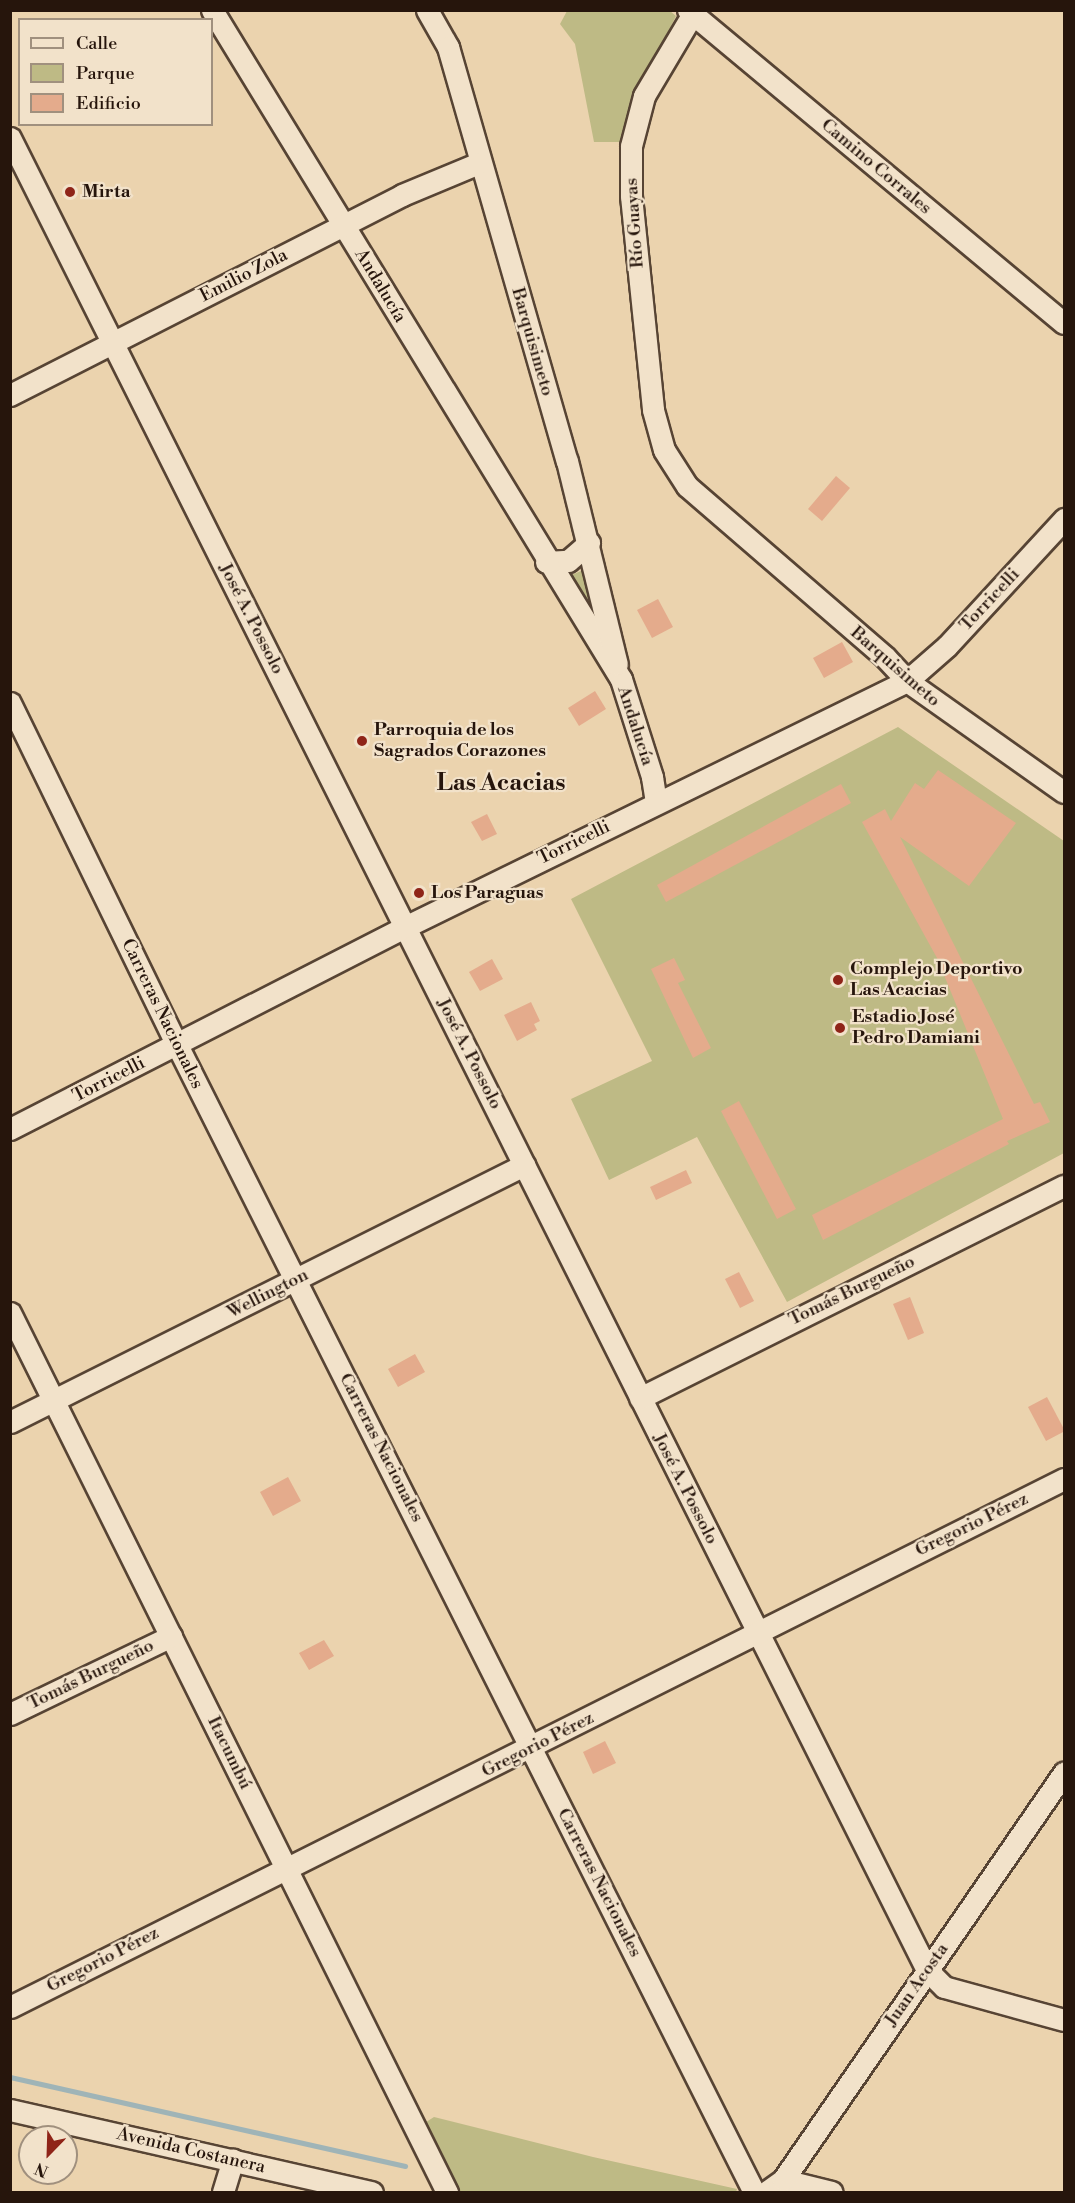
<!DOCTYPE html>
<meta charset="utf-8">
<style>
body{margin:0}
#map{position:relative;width:1075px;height:2203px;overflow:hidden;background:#ebd3ae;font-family:"Libre Bodoni",serif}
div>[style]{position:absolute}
.green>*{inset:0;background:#beba85}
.stream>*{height:5px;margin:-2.5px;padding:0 2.5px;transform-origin:2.5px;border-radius:2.5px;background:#9fb4b7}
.building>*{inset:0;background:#e4ab8c}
.roads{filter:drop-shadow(2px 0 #574434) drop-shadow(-2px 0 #574434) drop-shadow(0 2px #574434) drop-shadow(0 -2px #574434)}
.minor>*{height:21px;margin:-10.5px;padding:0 10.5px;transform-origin:10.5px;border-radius:10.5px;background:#f2e2ca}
.dots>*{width:16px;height:16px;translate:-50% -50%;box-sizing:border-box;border:3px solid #f2e2ca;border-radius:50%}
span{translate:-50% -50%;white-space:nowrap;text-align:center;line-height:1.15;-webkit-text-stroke:4.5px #f2e2ca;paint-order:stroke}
.street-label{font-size:18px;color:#26150c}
.poi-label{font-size:18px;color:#26150c;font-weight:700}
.left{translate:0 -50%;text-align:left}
.district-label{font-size:24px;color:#26150c;font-weight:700}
.frame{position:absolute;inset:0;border:12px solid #26150c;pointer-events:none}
.legend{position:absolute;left:18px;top:18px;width:195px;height:108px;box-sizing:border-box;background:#f2e2ca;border:2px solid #a0907e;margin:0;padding:8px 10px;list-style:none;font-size:18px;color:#26150c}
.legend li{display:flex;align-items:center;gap:12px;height:30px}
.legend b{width:30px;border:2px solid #a0907e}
.north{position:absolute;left:18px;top:2125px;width:60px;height:60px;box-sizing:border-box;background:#f2e2ca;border:2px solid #a0907e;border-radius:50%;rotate:203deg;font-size:16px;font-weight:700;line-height:24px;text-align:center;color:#26150c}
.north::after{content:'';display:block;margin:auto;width:21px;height:27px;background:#8f2418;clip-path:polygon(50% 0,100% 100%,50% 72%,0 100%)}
</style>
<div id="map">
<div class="green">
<div style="clip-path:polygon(567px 11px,670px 11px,676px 16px,629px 111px,621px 142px,594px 142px,575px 44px,560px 24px)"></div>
<div style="clip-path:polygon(588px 568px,595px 618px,569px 576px)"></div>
<div style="clip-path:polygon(898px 727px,1064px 841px,1064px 1153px,787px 1302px,697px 1137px,609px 1180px,571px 1099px,652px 1061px,571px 899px)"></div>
<div style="clip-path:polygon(434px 2117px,593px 2157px,737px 2189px,736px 2192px,458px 2192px,423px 2124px)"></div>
</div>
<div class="stream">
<div style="left:10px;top:2077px;width:405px;rotate:12.7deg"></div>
</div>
<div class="building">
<div style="clip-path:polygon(836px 476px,850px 488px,822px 521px,808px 509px)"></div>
<div style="clip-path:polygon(658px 599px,673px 627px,652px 638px,637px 610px)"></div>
<div style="clip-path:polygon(842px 642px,853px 662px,824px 678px,813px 658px)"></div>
<div style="clip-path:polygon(595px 691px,606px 709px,579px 726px,568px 708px)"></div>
<div style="clip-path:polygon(938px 770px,1016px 823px,969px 886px,900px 837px,1034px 1104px,1040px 1102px,1050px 1122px,1007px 1141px,1009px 1144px,823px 1240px,812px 1215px,1003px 1119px,937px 958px,862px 822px,885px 809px,891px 821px,915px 783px,924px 789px)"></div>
<div style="clip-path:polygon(841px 784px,851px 803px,666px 902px,657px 885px)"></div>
<div style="clip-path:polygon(487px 814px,497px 834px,482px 841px,471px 822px)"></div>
<div style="clip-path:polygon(674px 958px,685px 980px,678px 983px,711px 1048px,693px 1058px,651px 969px)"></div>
<div style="clip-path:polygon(492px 959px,503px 979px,480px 991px,469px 972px)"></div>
<div style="clip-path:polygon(531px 1002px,540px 1021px,534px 1024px,537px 1030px,517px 1041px,504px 1015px)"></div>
<div style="clip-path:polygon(739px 1101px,796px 1209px,777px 1219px,721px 1111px)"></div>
<div style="clip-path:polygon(686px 1170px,692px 1183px,656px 1200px,650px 1187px)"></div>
<div style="clip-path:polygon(739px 1272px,754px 1301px,740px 1308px,725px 1279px)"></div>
<div style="clip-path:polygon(910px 1297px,924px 1333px,908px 1340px,893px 1304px)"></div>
<div style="clip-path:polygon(415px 1354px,425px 1372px,398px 1387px,388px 1369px)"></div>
<div style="clip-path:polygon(1047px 1397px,1065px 1431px,1046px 1441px,1028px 1407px)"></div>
<div style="clip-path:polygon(288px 1477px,301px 1501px,273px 1516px,260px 1492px)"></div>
<div style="clip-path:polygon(324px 1640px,334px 1656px,309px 1670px,299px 1653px)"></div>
<div style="clip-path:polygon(605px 1741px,616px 1763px,593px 1774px,583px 1752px)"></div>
</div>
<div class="roads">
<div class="minor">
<div style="left:212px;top:10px;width:784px;rotate:58.56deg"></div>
<div style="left:621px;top:679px;width:103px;rotate:72.4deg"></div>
<div style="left:652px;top:777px;width:26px;rotate:81deg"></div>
<div style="left:427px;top:10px;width:43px;rotate:60.4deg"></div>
<div style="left:448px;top:47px;width:431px;rotate:74deg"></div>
<div style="left:567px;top:461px;width:209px;rotate:76.2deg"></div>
<div style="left:688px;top:10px;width:489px;rotate:39.8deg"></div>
<div style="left:695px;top:10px;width:100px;rotate:120.7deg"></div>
<div style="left:644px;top:96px;width:52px;rotate:104.6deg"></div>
<div style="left:631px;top:146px;width:50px;rotate:90deg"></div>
<div style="left:631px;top:196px;width:215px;rotate:84.1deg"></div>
<div style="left:653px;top:410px;width:41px;rotate:74.6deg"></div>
<div style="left:664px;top:450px;width:43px;rotate:57.4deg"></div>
<div style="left:687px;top:486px;width:262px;rotate:40.8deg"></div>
<div style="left:885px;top:657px;width:33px;rotate:47deg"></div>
<div style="left:907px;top:681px;width:192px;rotate:35.3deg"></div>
<div style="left:10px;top:138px;width:2049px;rotate:63.41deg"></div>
<div style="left:927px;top:1970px;width:24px;rotate:45deg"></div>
<div style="left:944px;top:1987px;width:124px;rotate:15.4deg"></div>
<div style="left:10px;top:395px;width:440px;rotate:-27deg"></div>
<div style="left:402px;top:195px;width:83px;rotate:-22.6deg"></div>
<div style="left:546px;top:562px;width:22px;rotate:-3deg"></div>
<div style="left:568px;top:561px;width:28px;rotate:-41deg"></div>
<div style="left:10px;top:703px;width:381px;rotate:64deg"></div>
<div style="left:177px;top:1045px;width:1284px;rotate:63.3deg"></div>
<div style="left:10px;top:1129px;width:444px;rotate:-27.1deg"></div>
<div style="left:405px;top:927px;width:559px;rotate:-26.11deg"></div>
<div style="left:907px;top:681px;width:53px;rotate:-41.2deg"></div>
<div style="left:947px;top:646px;width:173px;rotate:-47.3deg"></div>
<div style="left:10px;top:1313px;width:982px;rotate:63.57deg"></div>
<div style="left:640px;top:1398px;width:474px;rotate:-26.6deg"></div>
<div style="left:10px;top:1422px;width:575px;rotate:-26.57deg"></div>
<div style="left:10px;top:1714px;width:179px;rotate:-25.8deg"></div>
<div style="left:10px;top:2007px;width:1179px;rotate:-26.61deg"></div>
<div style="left:10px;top:2110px;width:371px;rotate:12.8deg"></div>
<div style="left:783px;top:2180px;width:50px;rotate:13.8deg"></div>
<div style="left:223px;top:2192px;width:34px;rotate:-73deg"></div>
<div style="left:766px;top:2192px;width:21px;rotate:-35deg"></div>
<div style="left:783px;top:2180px;width:495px;rotate:-55.4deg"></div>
</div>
</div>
<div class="dots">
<div style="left:70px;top:192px;background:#8f2418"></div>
<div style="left:362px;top:741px;background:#8f2418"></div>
<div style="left:419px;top:893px;background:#8f2418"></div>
<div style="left:838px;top:980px;background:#8f2418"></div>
<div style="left:840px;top:1028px;background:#8f2418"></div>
</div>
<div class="street-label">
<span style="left:876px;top:167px;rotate:40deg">Camino Corrales</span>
<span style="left:635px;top:223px;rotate:-94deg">Río Guayas</span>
<span style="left:244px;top:276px;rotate:-27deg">Emilio Zola</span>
<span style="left:380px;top:286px;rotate:59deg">Andalucía</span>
<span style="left:532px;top:342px;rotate:74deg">Barquisimeto</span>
<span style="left:990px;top:600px;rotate:-47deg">Torricelli</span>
<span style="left:251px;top:619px;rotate:63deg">José A. Possolo</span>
<span style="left:895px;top:667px;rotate:41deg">Barquisimeto</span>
<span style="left:635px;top:726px;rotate:72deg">Andalucía</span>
<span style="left:574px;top:843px;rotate:-26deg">Torricelli</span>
<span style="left:162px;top:1014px;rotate:64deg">Carreras Nacionales</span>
<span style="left:469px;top:1054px;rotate:63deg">José A. Possolo</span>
<span style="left:109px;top:1080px;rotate:-27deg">Torricelli</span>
<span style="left:852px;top:1291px;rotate:-26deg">Tomás Burgueño</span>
<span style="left:268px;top:1294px;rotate:-27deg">Wellington</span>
<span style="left:381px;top:1448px;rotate:63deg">Carreras Nacionales</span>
<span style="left:685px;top:1489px;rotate:63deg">José A. Possolo</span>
<span style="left:972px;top:1525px;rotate:-26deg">Gregorio Pérez</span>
<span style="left:91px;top:1675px;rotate:-26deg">Tomás Burgueño</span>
<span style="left:538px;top:1745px;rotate:-27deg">Gregorio Pérez</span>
<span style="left:229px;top:1753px;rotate:64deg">Itacumbú</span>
<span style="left:599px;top:1883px;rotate:63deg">Carreras Nacionales</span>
<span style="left:103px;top:1960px;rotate:-27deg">Gregorio Pérez</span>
<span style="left:917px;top:1985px;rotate:-55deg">Juan Acosta</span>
<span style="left:191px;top:2151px;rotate:13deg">Avenida Costanera</span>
</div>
<div class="poi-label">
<span class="left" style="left:82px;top:192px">Mirta</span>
<span class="left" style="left:374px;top:741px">Parroquia de los<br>Sagrados Corazones</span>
<span class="left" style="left:431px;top:893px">Los Paraguas</span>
<span class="left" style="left:850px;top:980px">Complejo Deportivo<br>Las Acacias</span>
<span class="left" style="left:852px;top:1028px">Estadio José<br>Pedro Damiani</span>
</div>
<div class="district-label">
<span style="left:501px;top:784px">Las Acacias</span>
</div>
<div class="frame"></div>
<ul class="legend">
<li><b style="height:8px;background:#f2e2ca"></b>Calle</li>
<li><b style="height:16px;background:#beba85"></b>Parque</li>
<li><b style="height:16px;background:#e4ab8c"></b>Edificio</li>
</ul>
<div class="north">N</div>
</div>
